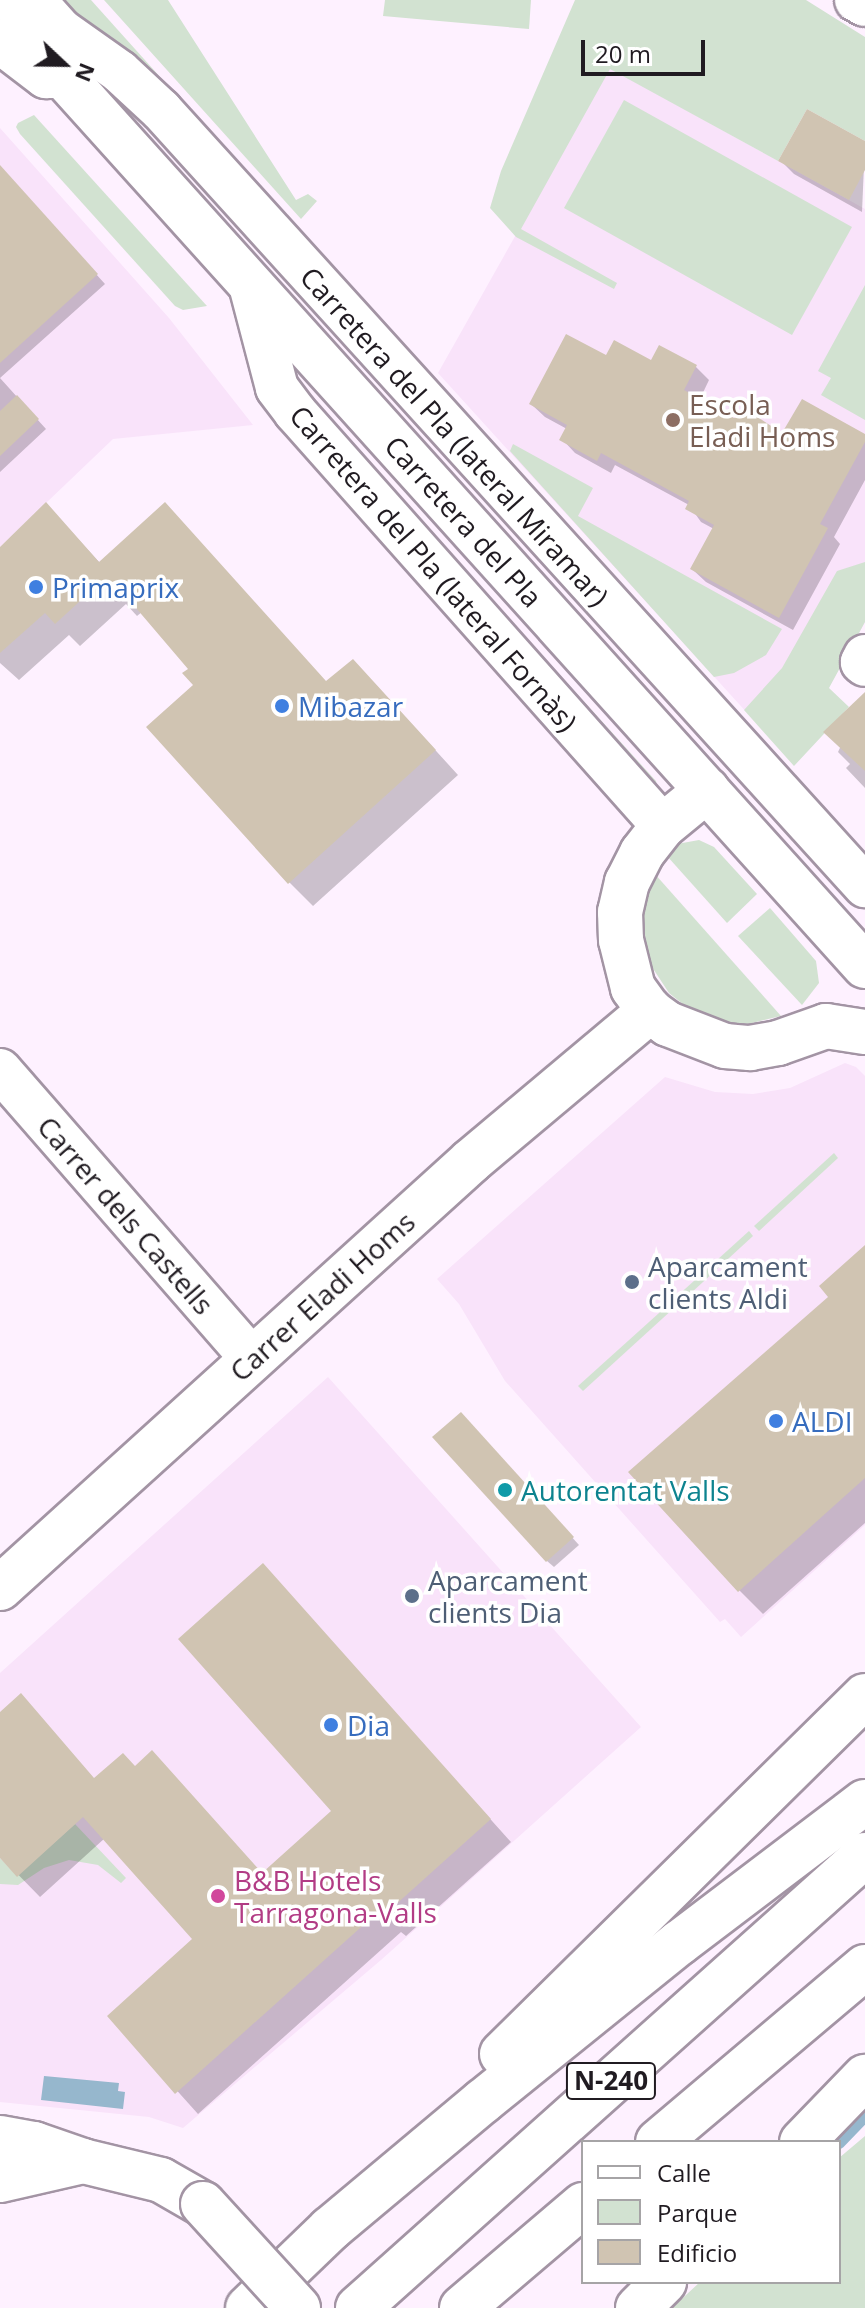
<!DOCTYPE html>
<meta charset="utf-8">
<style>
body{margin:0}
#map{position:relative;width:865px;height:2308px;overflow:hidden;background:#fef1ff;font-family:"Open Sans",sans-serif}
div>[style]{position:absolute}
.built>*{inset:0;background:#f9e3fa}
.green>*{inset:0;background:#d2e2d1}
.water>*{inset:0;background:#96b7cd}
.shadow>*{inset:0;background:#0003}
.stream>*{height:12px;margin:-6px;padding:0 6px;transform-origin:6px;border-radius:6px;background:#96b7cd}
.building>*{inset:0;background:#d0c4b2}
.roads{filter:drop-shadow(2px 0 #a394a4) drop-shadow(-2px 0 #a394a4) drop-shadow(0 2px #a394a4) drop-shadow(0 -2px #a394a4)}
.street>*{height:42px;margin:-21px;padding:0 21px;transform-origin:21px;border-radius:21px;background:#fff}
.secondary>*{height:44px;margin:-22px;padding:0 22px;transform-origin:22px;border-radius:22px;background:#fff}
.primary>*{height:44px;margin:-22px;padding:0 22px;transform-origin:22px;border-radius:22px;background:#fff}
.bridges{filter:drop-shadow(2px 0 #a394a4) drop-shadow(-2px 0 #a394a4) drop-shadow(0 2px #a394a4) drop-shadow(0 -2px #a394a4)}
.secondary-bridge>*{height:44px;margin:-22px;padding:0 22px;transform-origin:22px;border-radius:22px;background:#fff}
.dots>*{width:22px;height:22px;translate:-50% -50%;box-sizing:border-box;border:4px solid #fff;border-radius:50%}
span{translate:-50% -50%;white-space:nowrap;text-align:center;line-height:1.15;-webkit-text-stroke:7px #fff;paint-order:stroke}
.shield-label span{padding:2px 6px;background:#fff;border:2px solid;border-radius:6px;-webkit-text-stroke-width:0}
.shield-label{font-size:26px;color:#201b21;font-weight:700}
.education-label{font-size:28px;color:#785e54}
.left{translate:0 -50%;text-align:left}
.street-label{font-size:28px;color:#201b21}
.shop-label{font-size:28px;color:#366cbe}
.service-label{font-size:28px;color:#4e5e75}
.culture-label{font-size:28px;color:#0d838f}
.hotel-label{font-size:28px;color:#b23c85}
.legend{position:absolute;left:581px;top:2140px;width:260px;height:144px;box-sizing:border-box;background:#fff;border:2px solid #a6a4a6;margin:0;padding:10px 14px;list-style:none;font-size:24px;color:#201b21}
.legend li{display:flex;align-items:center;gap:16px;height:40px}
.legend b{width:40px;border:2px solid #a6a4a6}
.north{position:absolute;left:24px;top:24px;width:80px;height:80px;-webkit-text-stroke:6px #fff;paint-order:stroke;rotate:112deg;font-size:22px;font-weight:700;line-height:32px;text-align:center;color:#201b21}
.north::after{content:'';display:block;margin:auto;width:28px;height:36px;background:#201b21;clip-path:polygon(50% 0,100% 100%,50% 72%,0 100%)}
.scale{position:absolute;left:581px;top:40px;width:124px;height:36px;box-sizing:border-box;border:4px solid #201b21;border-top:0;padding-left:10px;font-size:24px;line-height:28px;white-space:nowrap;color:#201b21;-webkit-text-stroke:6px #fff;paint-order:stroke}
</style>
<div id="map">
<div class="built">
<div style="clip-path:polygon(610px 68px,865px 209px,865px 622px,789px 759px,438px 373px)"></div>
<div style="clip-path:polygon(0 128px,169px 318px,253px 425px,113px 439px,0 547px)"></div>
<div style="clip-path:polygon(845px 1063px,856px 1067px,865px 1076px,865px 1525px,741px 1637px,725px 1619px,720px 1622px,505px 1381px,459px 1304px,437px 1279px,665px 1077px,715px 1092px,753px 1094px,790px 1088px)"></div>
<div style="clip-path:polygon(328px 1377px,641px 1727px,381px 1960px,183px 2128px,149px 2117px,0 2102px,0 1673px)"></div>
</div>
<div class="green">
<div style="clip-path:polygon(46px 0,91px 0,240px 166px)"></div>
<div style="clip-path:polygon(104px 0,168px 0,296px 200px,308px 194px,317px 201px,301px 219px)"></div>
<div style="clip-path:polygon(385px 0,531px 0,529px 29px,383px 16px)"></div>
<div style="clip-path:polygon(575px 0,806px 0,865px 37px,865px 141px,807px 109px,778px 161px,610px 69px,521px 229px,617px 283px,614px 289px,516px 237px,490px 208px,501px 171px)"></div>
<div style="clip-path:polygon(624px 100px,852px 227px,792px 335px,564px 208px)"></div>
<div style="clip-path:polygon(34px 115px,207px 306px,183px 310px,175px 306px,20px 134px,16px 127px,18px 123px)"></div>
<div style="clip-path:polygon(865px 285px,865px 420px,821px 395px,831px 378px,818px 371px)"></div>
<div style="clip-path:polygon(513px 444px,593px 488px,578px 516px,782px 629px,766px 655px,734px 673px,714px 677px,510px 451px)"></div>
<div style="clip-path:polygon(363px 458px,656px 781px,657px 787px,655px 788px)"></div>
<div style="clip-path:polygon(865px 562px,865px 622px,829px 688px,849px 707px,794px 766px,744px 710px,782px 668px,837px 571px)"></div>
<div style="clip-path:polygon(699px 840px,714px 847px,757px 894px,727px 923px,667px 856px,677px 844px)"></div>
<div style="clip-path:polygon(654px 873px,781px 1016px,748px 1024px,723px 1022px,689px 1009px,669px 993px,650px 964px,643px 942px,642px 912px)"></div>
<div style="clip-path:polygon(770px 908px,816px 961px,819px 983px,802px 1005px,738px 936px)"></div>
<div style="clip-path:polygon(834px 1153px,838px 1158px,759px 1231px,754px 1226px)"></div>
<div style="clip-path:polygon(749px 1231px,753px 1236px,678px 1305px,674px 1299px)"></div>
<div style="clip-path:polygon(669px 1304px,674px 1308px,583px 1391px,578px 1386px)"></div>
<div style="clip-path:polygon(75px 1824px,126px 1878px,121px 1883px,98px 1865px,69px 1860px,44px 1868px,18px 1885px,0 1884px,0 1858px,17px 1876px)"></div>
<div style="clip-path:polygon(865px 2136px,865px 2308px,672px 2308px,700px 2282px,839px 2282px,839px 2158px)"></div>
</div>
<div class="water">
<div style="clip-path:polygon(44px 2076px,119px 2083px,118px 2091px,125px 2092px,123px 2109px,41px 2100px)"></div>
</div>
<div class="shadow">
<div style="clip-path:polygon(865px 143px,862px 212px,794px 174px,781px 161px)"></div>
<div style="clip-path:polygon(0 168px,105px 284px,0 378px,46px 429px,0 472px)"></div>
<div style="clip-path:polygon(607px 358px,696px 367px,709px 380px,699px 401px,734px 420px,783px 436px,865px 436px,865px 480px,834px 537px,840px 544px,793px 630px,706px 582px,692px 569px,714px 529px,701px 522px,689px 505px,615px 465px,611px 473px,575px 453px,562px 439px,567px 429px,545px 417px,531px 404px)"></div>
<div style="clip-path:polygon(46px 504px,100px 563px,328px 683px,376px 685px,458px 775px,313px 906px,289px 882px,191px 669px,142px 612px,137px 616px,126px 604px,80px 646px,69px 635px,19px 680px,0 663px,0 550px)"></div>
<div style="clip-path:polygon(865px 695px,865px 788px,846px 768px,850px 764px,838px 752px)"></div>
<div style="clip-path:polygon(865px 1248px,865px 1523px,763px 1614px,739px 1590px,830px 1297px)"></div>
<div style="clip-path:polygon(467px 1421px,579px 1545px,554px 1567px,547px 1561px)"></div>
<div style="clip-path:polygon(263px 1566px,511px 1842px,406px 1936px,401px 1932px,198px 2114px,110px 2016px,195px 1939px,105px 1838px,40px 1897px,0 1856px,0 1714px,21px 1696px,95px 1780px,136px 1768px,263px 1874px,334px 1811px)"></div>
</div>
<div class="stream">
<div style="left:839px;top:2143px;width:37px;rotate:-46deg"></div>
</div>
<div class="building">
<div style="clip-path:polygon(807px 109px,865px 141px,865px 170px,849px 200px,778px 161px)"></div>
<div style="clip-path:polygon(0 165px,98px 274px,0 363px)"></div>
<div style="clip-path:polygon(566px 334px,606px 355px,614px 340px,651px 360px,659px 345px,697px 365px,684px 390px,734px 418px,748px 411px,782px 433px,802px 399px,865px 434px,865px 442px,820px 524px,828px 528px,779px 618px,690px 569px,714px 525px,685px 509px,689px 501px,601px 453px,597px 461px,559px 440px,567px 425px,529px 404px)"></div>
<div style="clip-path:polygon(17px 395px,39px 419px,0 456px,0 411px)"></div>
<div style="clip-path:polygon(46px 502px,99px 562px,165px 502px,326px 681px,353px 659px,436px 750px,288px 884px,146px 727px,193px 685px,182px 673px,188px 669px,119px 588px,112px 594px,102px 581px,55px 624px,45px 613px,0 653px,0 547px)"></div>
<div style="clip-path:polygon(865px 692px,865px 771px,823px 732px)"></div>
<div style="clip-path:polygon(865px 1245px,865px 1478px,738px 1592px,628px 1472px,828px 1297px,819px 1286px)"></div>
<div style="clip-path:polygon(461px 1412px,574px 1537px,546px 1562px,432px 1437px)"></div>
<div style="clip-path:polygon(263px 1563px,491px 1819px,383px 1916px,379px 1911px,175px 2094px,107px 2016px,192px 1939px,83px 1817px,17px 1877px,0 1858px,0 1712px,21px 1693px,94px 1778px,123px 1753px,135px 1766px,152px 1750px,262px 1873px,331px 1811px,178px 1639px)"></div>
</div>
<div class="roads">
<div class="street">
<div style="left:34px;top:0;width:40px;rotate:48deg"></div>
<div style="left:61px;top:30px;width:72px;rotate:35.4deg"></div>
<div style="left:120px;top:72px;width:56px;rotate:42.8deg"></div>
<div style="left:161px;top:110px;width:1048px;rotate:47.79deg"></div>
<div style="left:856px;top:0;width:10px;rotate:29deg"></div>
<div style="left:250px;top:285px;width:106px;rotate:75.3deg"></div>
<div style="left:277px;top:388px;width:30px;rotate:53deg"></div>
<div style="left:295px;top:412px;width:554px;rotate:48.37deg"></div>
<div style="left:865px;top:656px;width:7px;rotate:117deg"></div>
<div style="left:862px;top:662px;width:4px;rotate:45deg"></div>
<div style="left:0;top:1070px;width:383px;rotate:48.9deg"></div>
</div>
<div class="secondary">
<div style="left:13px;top:0;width:75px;rotate:52.1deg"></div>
<div style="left:59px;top:59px;width:17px;rotate:77deg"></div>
<div style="left:0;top:41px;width:58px;rotate:37.3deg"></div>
<div style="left:46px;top:76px;width:12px"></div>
<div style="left:63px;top:76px;width:1198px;rotate:47.98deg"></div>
<div style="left:707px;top:790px;width:57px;rotate:140.7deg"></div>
<div style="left:663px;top:826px;width:34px;rotate:128deg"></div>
<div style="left:642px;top:853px;width:33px;rotate:117deg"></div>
<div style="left:627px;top:882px;width:31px;rotate:103deg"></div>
<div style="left:620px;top:912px;width:28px;rotate:88deg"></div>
<div style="left:621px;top:940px;width:49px;rotate:76deg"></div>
<div style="left:633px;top:988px;width:29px;rotate:54deg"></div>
<div style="left:650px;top:1011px;width:22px;rotate:36deg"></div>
<div style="left:668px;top:1024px;width:61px;rotate:21.1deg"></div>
<div style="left:725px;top:1046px;width:25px;rotate:5deg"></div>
<div style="left:750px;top:1048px;width:28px;rotate:-10deg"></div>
<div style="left:778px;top:1043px;width:51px;rotate:-19.5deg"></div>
<div style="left:826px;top:1026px;width:39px;rotate:9deg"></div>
<div style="left:0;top:1588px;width:636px;rotate:-42.19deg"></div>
<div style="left:471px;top:1161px;width:234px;rotate:-40deg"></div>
<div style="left:0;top:2138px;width:35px;rotate:10deg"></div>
<div style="left:34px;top:2144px;width:52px;rotate:19.1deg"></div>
<div style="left:83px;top:2161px;width:80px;rotate:13.7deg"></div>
<div style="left:161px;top:2180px;width:48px;rotate:29.7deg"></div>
<div style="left:0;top:2180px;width:85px;rotate:-12.9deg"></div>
</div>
<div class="primary">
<div style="left:502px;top:2054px;width:510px;rotate:-44.6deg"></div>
<div style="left:658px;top:2142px;width:271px;rotate:-40.2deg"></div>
<div style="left:802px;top:2142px;width:91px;rotate:-45.9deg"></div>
<div style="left:248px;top:2308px;width:114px;rotate:-43.9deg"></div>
<div style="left:330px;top:2229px;width:199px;rotate:-39.9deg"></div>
<div style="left:483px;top:2101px;width:252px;rotate:-38.9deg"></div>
<div style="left:679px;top:1943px;width:233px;rotate:-37.2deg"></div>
<div style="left:358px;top:2308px;width:680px;rotate:-41.78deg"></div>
<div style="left:462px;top:2308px;width:159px;rotate:-40.4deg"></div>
<div style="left:638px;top:2308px;width:37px;rotate:-45deg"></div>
</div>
</div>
<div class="bridges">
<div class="secondary-bridge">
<div style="left:203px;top:2204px;width:141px;rotate:47.6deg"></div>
</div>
</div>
<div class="dots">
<div style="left:673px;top:420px;background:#8d6e63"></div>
<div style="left:36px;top:587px;background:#3f7fe0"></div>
<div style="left:282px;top:706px;background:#3f7fe0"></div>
<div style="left:632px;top:1282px;background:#5c6f8a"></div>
<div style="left:776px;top:1421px;background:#3f7fe0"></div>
<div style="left:505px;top:1490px;background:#0f9aa8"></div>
<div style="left:412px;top:1596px;background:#5c6f8a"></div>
<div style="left:331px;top:1725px;background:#3f7fe0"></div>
<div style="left:218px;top:1896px;background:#d1479c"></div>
</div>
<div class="shield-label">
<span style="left:611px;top:2081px">N-240</span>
</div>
<div class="education-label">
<span class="left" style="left:689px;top:420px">Escola<br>Eladi Homs</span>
</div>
<div class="street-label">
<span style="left:455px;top:436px;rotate:48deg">Carretera del Pla (lateral Miramar)</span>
<span style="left:464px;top:521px;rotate:48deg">Carretera del Pla</span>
<span style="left:434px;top:568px;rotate:49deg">Carretera del Pla (lateral Fornàs)</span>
<span style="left:126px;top:1215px;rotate:49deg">Carrer dels Castells</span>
<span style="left:322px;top:1296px;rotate:-42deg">Carrer Eladi Homs</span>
</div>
<div class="shop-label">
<span class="left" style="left:52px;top:587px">Primaprix</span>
<span class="left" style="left:298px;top:706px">Mibazar</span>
<span class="left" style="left:792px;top:1421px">ALDI</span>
<span class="left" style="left:347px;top:1725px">Dia</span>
</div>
<div class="service-label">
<span class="left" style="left:648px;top:1282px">Aparcament<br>clients Aldi</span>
<span class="left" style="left:428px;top:1596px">Aparcament<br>clients Dia</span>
</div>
<div class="culture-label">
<span class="left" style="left:521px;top:1490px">Autorentat Valls</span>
</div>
<div class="hotel-label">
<span class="left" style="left:234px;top:1896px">B&amp;B Hotels<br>Tarragona-Valls</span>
</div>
<ul class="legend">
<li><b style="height:10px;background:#fff"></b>Calle</li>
<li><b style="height:22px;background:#d2e2d1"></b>Parque</li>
<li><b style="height:22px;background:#d0c4b2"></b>Edificio</li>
</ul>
<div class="north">N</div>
<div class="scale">20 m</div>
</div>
